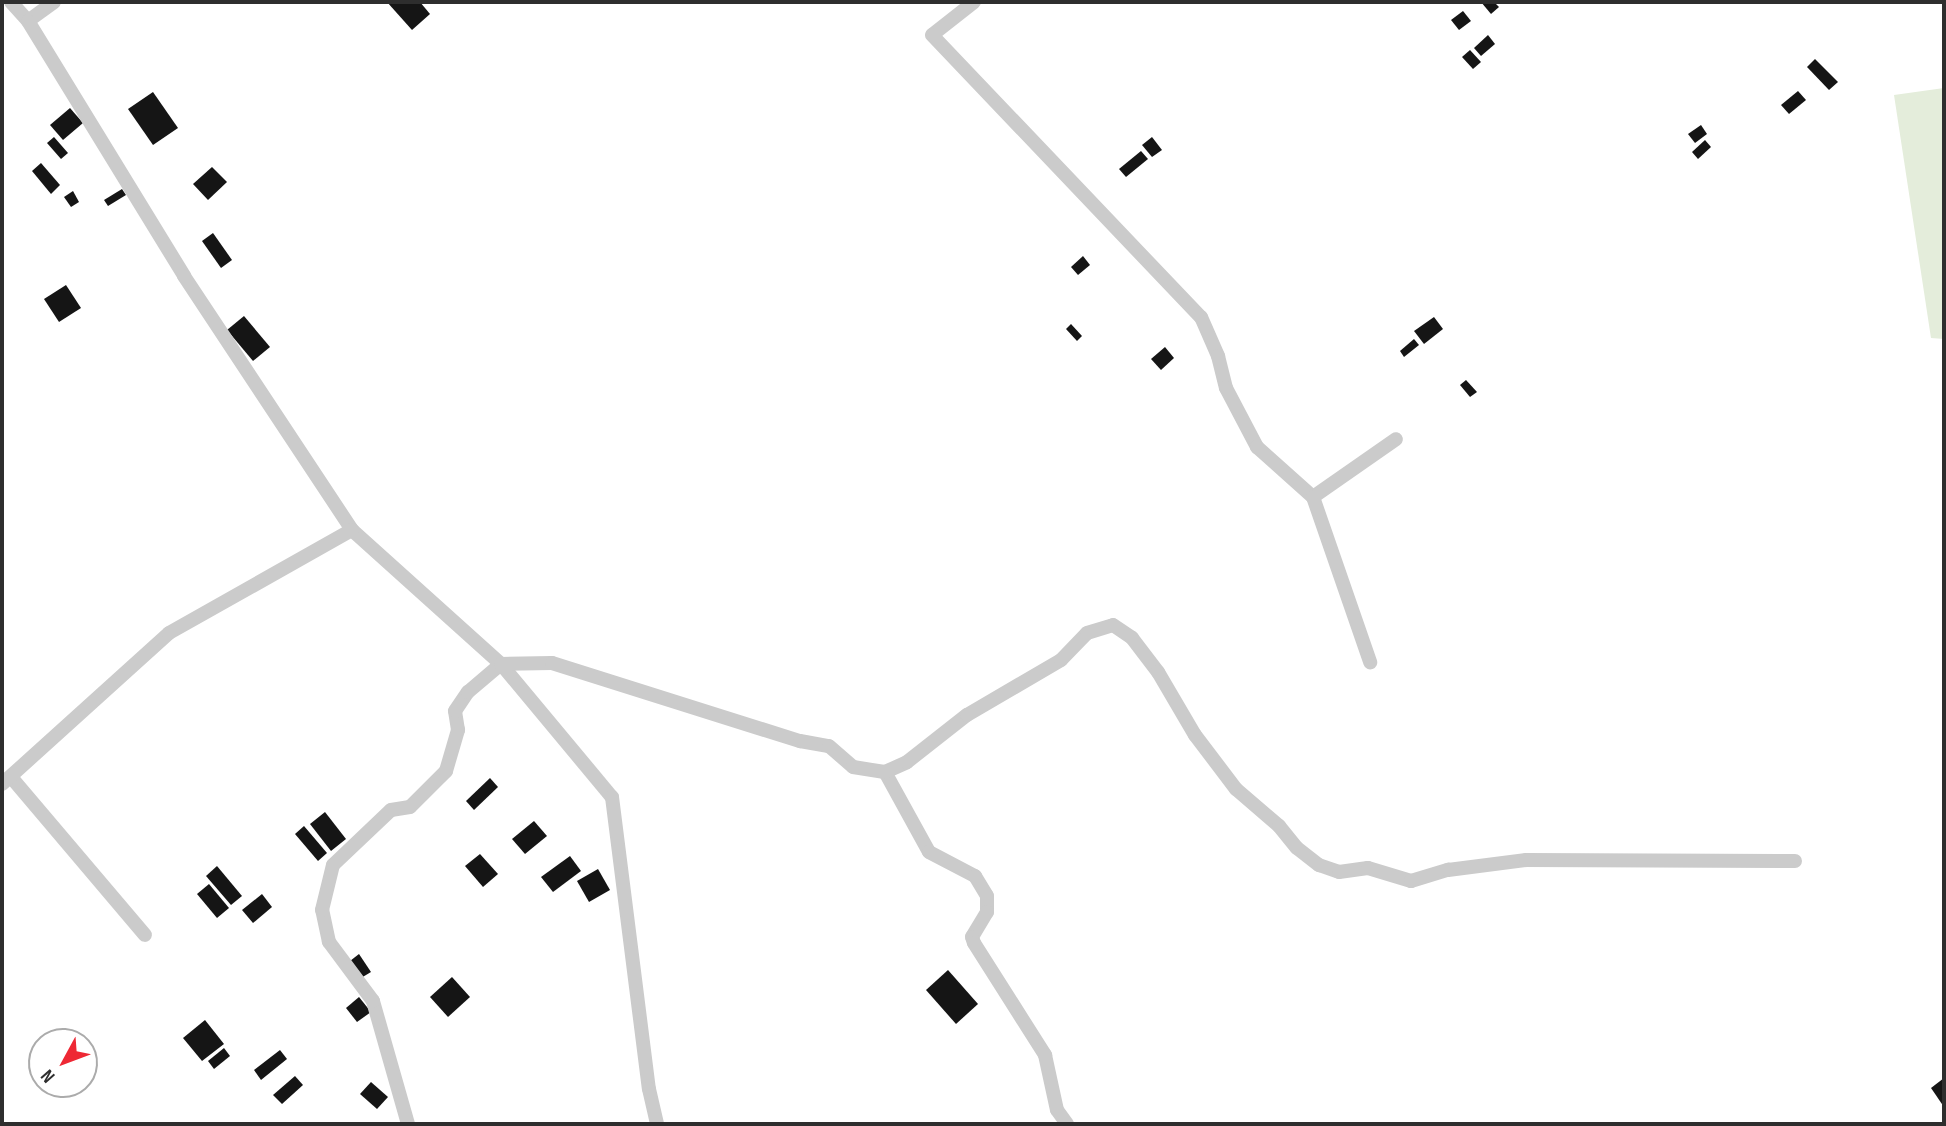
<!DOCTYPE html>
<style>
body{margin:0}
#map{position:relative;width:1946px;height:1126px;overflow:hidden;background:#fff;font-family:"Sofia Sans Condensed",sans-serif}
div>[style]{position:absolute}
.green>*{inset:0;background:#e4eddb}
.building>*{inset:0;background:#151515}
.minor>*{height:14px;margin:-7px;padding:0 7px;transform-origin:7px;border-radius:7px;background:#cbcbcb}
span{translate:-50% -50%;white-space:nowrap;text-align:center;line-height:1.15;-webkit-text-stroke:7px #fff;paint-order:stroke}
.frame{position:absolute;inset:0;border:4px solid #2e2e2e;pointer-events:none}
.north{position:absolute;left:28px;top:1028px;width:70px;height:70px;box-sizing:border-box;background:#fff;border:2px solid #ababab;border-radius:50%;rotate:229deg;font-size:19px;font-weight:700;line-height:28px;text-align:center;color:#2e2e2e}
.north::after{content:'';display:block;margin:auto;width:24px;height:32px;background:#ee2834;clip-path:polygon(50% 0,100% 100%,50% 72%,0 100%)}
</style>
<div id="map">
<div class="green">
<div style="clip-path:polygon(1944px 88px,1944px 339px,1931px 338px,1894px 95px)"></div>
</div>
<div class="building">
<div style="clip-path:polygon(387px 2px,420px 2px,430px 14px,412px 30px)"></div>
<div style="clip-path:polygon(1481px 2px,1494px 2px,1499px 7px,1491px 14px)"></div>
<div style="clip-path:polygon(1463px 11px,1471px 21px,1459px 30px,1451px 20px)"></div>
<div style="clip-path:polygon(1488px 35px,1495px 44px,1481px 56px,1474px 48px)"></div>
<div style="clip-path:polygon(1470px 50px,1481px 62px,1473px 69px,1462px 57px)"></div>
<div style="clip-path:polygon(1815px 59px,1838px 82px,1829px 90px,1807px 67px)"></div>
<div style="clip-path:polygon(1798px 91px,1806px 100px,1789px 114px,1781px 105px)"></div>
<div style="clip-path:polygon(153px 92px,178px 128px,153px 145px,128px 109px)"></div>
<div style="clip-path:polygon(70px 108px,83px 123px,63px 140px,50px 125px)"></div>
<div style="clip-path:polygon(1701px 125px,1707px 134px,1695px 143px,1688px 134px)"></div>
<div style="clip-path:polygon(54px 137px,68px 153px,61px 159px,47px 143px)"></div>
<div style="clip-path:polygon(1152px 137px,1162px 150px,1152px 157px,1142px 145px)"></div>
<div style="clip-path:polygon(1705px 140px,1711px 147px,1698px 159px,1692px 152px)"></div>
<div style="clip-path:polygon(1141px 151px,1148px 159px,1126px 177px,1119px 169px)"></div>
<div style="clip-path:polygon(41px 163px,60px 185px,51px 194px,32px 171px)"></div>
<div style="clip-path:polygon(212px 167px,227px 182px,208px 200px,193px 184px)"></div>
<div style="clip-path:polygon(122px 189px,126px 195px,108px 206px,104px 200px)"></div>
<div style="clip-path:polygon(73px 191px,79px 202px,71px 207px,64px 197px)"></div>
<div style="clip-path:polygon(213px 233px,232px 260px,221px 268px,202px 241px)"></div>
<div style="clip-path:polygon(1083px 256px,1090px 265px,1078px 275px,1071px 267px)"></div>
<div style="clip-path:polygon(66px 285px,81px 308px,59px 322px,44px 299px)"></div>
<div style="clip-path:polygon(244px 316px,270px 347px,253px 361px,227px 330px)"></div>
<div style="clip-path:polygon(1434px 317px,1443px 329px,1424px 344px,1414px 331px)"></div>
<div style="clip-path:polygon(1071px 324px,1082px 336px,1077px 341px,1066px 329px)"></div>
<div style="clip-path:polygon(1414px 339px,1419px 345px,1404px 357px,1400px 351px)"></div>
<div style="clip-path:polygon(1165px 347px,1174px 358px,1161px 370px,1151px 359px)"></div>
<div style="clip-path:polygon(1466px 380px,1477px 392px,1470px 397px,1460px 385px)"></div>
<div style="clip-path:polygon(490px 778px,498px 787px,474px 810px,466px 801px)"></div>
<div style="clip-path:polygon(325px 812px,346px 839px,331px 851px,310px 824px)"></div>
<div style="clip-path:polygon(534px 821px,547px 836px,525px 854px,512px 839px)"></div>
<div style="clip-path:polygon(304px 826px,327px 853px,318px 861px,295px 834px)"></div>
<div style="clip-path:polygon(480px 854px,498px 874px,483px 887px,465px 866px)"></div>
<div style="clip-path:polygon(570px 856px,581px 871px,553px 892px,541px 877px)"></div>
<div style="clip-path:polygon(217px 866px,242px 896px,231px 905px,206px 876px)"></div>
<div style="clip-path:polygon(598px 869px,610px 890px,589px 902px,577px 881px)"></div>
<div style="clip-path:polygon(209px 884px,229px 908px,217px 918px,197px 894px)"></div>
<div style="clip-path:polygon(262px 894px,272px 907px,253px 923px,242px 910px)"></div>
<div style="clip-path:polygon(359px 954px,371px 972px,361px 978px,350px 961px)"></div>
<div style="clip-path:polygon(948px 970px,978px 1004px,956px 1024px,926px 990px)"></div>
<div style="clip-path:polygon(452px 977px,470px 997px,448px 1017px,430px 997px)"></div>
<div style="clip-path:polygon(359px 997px,371px 1012px,357px 1022px,346px 1008px)"></div>
<div style="clip-path:polygon(205px 1020px,224px 1044px,202px 1061px,183px 1038px)"></div>
<div style="clip-path:polygon(224px 1048px,230px 1056px,214px 1069px,208px 1061px)"></div>
<div style="clip-path:polygon(280px 1050px,287px 1059px,261px 1080px,254px 1070px)"></div>
<div style="clip-path:polygon(295px 1076px,303px 1085px,282px 1104px,273px 1095px)"></div>
<div style="clip-path:polygon(1944px 1078px,1944px 1107px,1931px 1088px)"></div>
<div style="clip-path:polygon(371px 1082px,388px 1097px,377px 1109px,360px 1094px)"></div>
</div>
<div class="minor">
<div style="left:11px;top:2px;width:25px;rotate:48deg"></div>
<div style="left:54px;top:2px;width:32px;rotate:144deg"></div>
<div style="left:28px;top:21px;width:299px;rotate:58.5deg"></div>
<div style="left:184px;top:276px;width:305px;rotate:56.5deg"></div>
<div style="left:352px;top:530px;width:200px;rotate:42deg"></div>
<div style="left:501px;top:664px;width:173px;rotate:50.2deg"></div>
<div style="left:612px;top:797px;width:294px;rotate:82.8deg"></div>
<div style="left:649px;top:1089px;width:36px;rotate:77deg"></div>
<div style="left:974px;top:2px;width:53px;rotate:141.8deg"></div>
<div style="left:932px;top:35px;width:390px;rotate:46.4deg"></div>
<div style="left:1201px;top:317px;width:43px;rotate:66.4deg"></div>
<div style="left:1218px;top:356px;width:33px;rotate:76deg"></div>
<div style="left:1226px;top:388px;width:67px;rotate:62.3deg"></div>
<div style="left:1257px;top:447px;width:75px;rotate:41.8deg"></div>
<div style="left:1313px;top:497px;width:101px;rotate:-34.9deg"></div>
<div style="left:1313px;top:497px;width:175px;rotate:70.9deg"></div>
<div style="left:885px;top:772px;width:91px;rotate:61.2deg"></div>
<div style="left:929px;top:852px;width:52px;rotate:27.6deg"></div>
<div style="left:975px;top:876px;width:23px;rotate:59deg"></div>
<div style="left:987px;top:896px;width:16px;rotate:90deg"></div>
<div style="left:987px;top:912px;width:29px;rotate:121deg"></div>
<div style="left:972px;top:937px;width:6px;rotate:72deg"></div>
<div style="left:974px;top:943px;width:133px;rotate:57.6deg"></div>
<div style="left:1045px;top:1055px;width:56px;rotate:77.7deg"></div>
<div style="left:1057px;top:1110px;width:17px;rotate:54deg"></div>
<div style="left:11px;top:777px;width:207px;rotate:49.7deg"></div>
<div style="left:2px;top:784px;width:225px;rotate:-42.1deg"></div>
<div style="left:169px;top:633px;width:210px;rotate:-29.4deg"></div>
<div style="left:408px;top:1124px;width:128px;rotate:-105.9deg"></div>
<div style="left:373px;top:1001px;width:74px;rotate:-126.7deg"></div>
<div style="left:329px;top:942px;width:33px;rotate:-102deg"></div>
<div style="left:322px;top:910px;width:46px;rotate:-76.3deg"></div>
<div style="left:333px;top:865px;width:80px;rotate:-43.5deg"></div>
<div style="left:391px;top:810px;width:19px;rotate:-9deg"></div>
<div style="left:410px;top:807px;width:51px;rotate:-45deg"></div>
<div style="left:446px;top:771px;width:43px;rotate:-73.7deg"></div>
<div style="left:458px;top:730px;width:19px;rotate:-99deg"></div>
<div style="left:455px;top:711px;width:23px;rotate:-56deg"></div>
<div style="left:468px;top:692px;width:43px;rotate:-40.3deg"></div>
<div style="left:501px;top:664px;width:51px;rotate:-1.1deg"></div>
<div style="left:552px;top:663px;width:260px;rotate:17.5deg"></div>
<div style="left:800px;top:741px;width:29px;rotate:10deg"></div>
<div style="left:829px;top:746px;width:32px;rotate:41deg"></div>
<div style="left:853px;top:767px;width:32px;rotate:9deg"></div>
<div style="left:885px;top:772px;width:24px;rotate:-24deg"></div>
<div style="left:907px;top:762px;width:76px;rotate:-38.1deg"></div>
<div style="left:967px;top:715px;width:109px;rotate:-30.3deg"></div>
<div style="left:1061px;top:660px;width:37px;rotate:-46deg"></div>
<div style="left:1087px;top:633px;width:27px;rotate:-17deg"></div>
<div style="left:1113px;top:625px;width:23px;rotate:34deg"></div>
<div style="left:1132px;top:638px;width:43px;rotate:52.6deg"></div>
<div style="left:1158px;top:672px;width:73px;rotate:59.6deg"></div>
<div style="left:1195px;top:735px;width:68px;rotate:52.8deg"></div>
<div style="left:1236px;top:789px;width:57px;rotate:40.7deg"></div>
<div style="left:1279px;top:826px;width:28px;rotate:51deg"></div>
<div style="left:1297px;top:848px;width:28px;rotate:38deg"></div>
<div style="left:1319px;top:865px;width:21px;rotate:19deg"></div>
<div style="left:1339px;top:872px;width:29px;rotate:-8deg"></div>
<div style="left:1368px;top:868px;width:45px;rotate:16.8deg"></div>
<div style="left:1411px;top:881px;width:39px;rotate:-17deg"></div>
<div style="left:1448px;top:870px;width:79px;rotate:-7.3deg"></div>
<div style="left:1526px;top:860px;width:269px;rotate:0.2deg"></div>
</div>
<div class="frame"></div>
<div class="north">N</div>
</div>
